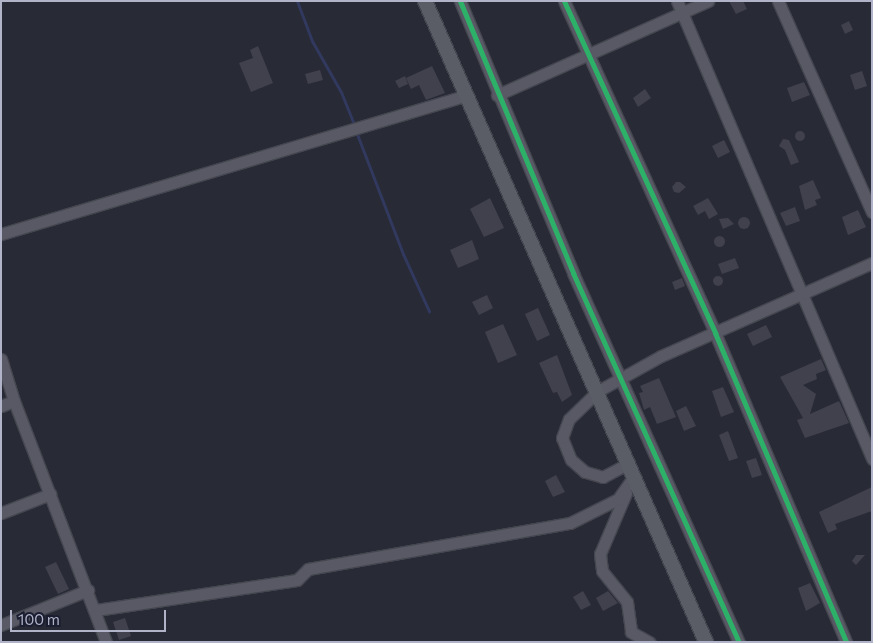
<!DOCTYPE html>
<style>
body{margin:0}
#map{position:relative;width:873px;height:643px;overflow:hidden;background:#282a36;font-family:Commissioner,sans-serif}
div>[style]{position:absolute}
.stream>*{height:3px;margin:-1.5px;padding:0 1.5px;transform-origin:1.5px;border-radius:1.5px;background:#32395e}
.building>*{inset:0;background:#40414c}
.round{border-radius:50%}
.roads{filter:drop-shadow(1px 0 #44464f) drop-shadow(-1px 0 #44464f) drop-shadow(0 1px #44464f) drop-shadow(0 -1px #44464f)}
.minor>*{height:11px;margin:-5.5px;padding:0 5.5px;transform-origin:5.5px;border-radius:5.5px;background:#585964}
.major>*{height:14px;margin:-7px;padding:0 7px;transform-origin:7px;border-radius:7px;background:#5a5c66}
.cycleway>*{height:5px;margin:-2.5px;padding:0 2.5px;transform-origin:2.5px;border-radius:2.5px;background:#2db169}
span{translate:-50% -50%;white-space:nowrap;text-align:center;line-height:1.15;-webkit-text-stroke:4.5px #1b1e31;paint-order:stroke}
.frame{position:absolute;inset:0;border:2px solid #b1b4c8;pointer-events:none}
.scale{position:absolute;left:10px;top:610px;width:156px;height:22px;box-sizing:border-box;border:2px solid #b1b4c8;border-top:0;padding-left:6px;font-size:15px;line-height:18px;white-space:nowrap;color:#b1b4c8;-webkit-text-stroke:4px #1b1e31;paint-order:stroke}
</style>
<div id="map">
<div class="stream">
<div style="left:297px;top:1px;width:43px;rotate:69.4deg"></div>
<div style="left:312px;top:41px;width:59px;rotate:60.4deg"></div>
<div style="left:341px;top:92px;width:35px;rotate:68deg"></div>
<div style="left:357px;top:134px;width:129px;rotate:69deg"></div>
<div style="left:403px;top:254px;width:63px;rotate:65.5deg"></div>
</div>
<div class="building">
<div style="clip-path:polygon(729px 1px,743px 1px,747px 9px,736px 14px)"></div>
<div style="clip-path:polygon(849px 21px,853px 30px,845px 34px,841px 25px)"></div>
<div style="clip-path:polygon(258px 46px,273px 83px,251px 92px,239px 63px,253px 58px,250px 50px)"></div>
<div style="clip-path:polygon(432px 66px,445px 93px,426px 100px,419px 85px,411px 89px,406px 78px)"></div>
<div style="clip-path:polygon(320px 70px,323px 80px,308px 84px,305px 74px)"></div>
<div style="clip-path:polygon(862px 71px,867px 86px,855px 90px,850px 75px)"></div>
<div style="clip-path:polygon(405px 76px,408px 84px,399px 88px,395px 81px)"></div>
<div style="clip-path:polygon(804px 82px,810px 95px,792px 102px,787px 88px)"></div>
<div style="clip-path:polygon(645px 89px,651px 98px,638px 107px,633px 98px)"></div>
<div class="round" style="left:795px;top:131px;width:10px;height:10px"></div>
<div style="clip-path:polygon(783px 139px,789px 140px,799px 162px,791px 165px,785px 150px,779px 146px)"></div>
<div style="clip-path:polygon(724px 140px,730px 152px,718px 158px,712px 146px)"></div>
<div style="clip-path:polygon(813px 180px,821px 198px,815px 200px,817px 205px,805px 210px,799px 186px)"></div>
<div style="clip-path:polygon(676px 182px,680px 182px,686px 187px,679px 193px,674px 192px,672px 187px)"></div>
<div style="clip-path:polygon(490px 198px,504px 228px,484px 237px,470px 209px)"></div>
<div style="clip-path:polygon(708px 198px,718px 214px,709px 219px,705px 211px,698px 215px,693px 206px)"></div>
<div style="clip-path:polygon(795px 207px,800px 221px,786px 226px,780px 213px)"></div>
<div style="clip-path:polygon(858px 210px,866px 227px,848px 235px,842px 217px)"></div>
<div class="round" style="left:738px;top:217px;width:12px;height:12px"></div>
<div style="clip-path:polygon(728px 218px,734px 224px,723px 229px,719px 219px)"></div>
<div class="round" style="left:713.5px;top:235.5px;width:11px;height:11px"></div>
<div style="clip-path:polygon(472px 240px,479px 259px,458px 268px,450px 250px)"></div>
<div style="clip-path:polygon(735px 258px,739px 268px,722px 274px,718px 264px)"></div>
<div class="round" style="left:713px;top:276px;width:10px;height:10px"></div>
<div style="clip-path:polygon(682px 278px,685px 286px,675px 290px,672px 282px)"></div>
<div style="clip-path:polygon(487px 295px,493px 308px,479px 315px,472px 302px)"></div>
<div style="clip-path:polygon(538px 308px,550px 335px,537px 341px,525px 314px)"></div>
<div style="clip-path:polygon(503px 324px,517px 355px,498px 363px,485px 332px)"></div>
<div style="clip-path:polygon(766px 325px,772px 337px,753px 346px,747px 334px)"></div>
<div style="clip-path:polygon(557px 355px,572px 395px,562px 402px,557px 392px,553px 393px,539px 363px)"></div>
<div style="clip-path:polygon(821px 359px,826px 370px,816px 374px,817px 379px,803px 385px,816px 394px,810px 414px,839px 401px,849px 423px,805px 438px,797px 420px,803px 418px,780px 377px)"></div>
<div style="clip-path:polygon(659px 378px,676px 417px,657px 424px,650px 407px,644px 410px,639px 393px,643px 392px,640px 386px)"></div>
<div style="clip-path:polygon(723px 387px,734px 412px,721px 417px,712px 391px)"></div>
<div style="clip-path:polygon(686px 406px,696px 426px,684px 431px,676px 411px)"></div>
<div style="clip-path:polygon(728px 431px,738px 458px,729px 461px,719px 435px)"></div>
<div style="clip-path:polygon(756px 458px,762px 475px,752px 478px,746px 461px)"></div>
<div style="clip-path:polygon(556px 475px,565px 492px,553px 497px,545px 481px)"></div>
<div style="clip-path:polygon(872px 487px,872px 511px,835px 524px,837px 529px,828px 533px,819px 512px)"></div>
<div style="clip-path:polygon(856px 555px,865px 555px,856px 565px,852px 561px)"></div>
<div style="clip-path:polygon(56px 562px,69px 589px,58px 594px,45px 567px)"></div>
<div style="clip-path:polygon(810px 583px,820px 603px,806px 611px,798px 588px)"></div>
<div style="clip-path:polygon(583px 591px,591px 605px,581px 610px,573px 597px)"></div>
<div style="clip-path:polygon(608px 591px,618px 603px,603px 611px,596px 598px)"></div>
<div style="clip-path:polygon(125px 618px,131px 636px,119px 640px,113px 622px)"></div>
</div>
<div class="roads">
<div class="minor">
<div style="left:460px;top:1px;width:295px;rotate:67.4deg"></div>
<div style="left:573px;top:273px;width:405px;rotate:65.8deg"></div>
<div style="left:564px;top:1px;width:365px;rotate:65.5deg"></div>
<div style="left:715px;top:333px;width:336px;rotate:67deg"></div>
<div style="left:677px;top:1px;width:498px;rotate:66.9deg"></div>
<div style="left:778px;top:1px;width:231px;rotate:66deg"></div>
<div style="left:497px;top:95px;width:231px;rotate:-24deg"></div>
<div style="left:1px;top:234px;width:484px;rotate:-16.6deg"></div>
<div style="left:1px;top:359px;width:44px;rotate:72.8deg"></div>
<div style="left:14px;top:401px;width:258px;rotate:69.1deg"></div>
<div style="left:1px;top:406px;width:14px;rotate:-21deg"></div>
<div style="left:629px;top:463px;width:30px;rotate:152deg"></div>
<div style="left:603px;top:477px;width:19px;rotate:-164deg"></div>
<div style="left:585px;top:472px;width:18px;rotate:-139deg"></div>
<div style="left:571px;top:460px;width:24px;rotate:-112deg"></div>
<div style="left:562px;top:438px;width:20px;rotate:-70deg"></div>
<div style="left:569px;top:419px;width:40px;rotate:-44deg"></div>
<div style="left:598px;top:391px;width:72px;rotate:-29.1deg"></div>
<div style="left:661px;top:356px;width:231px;rotate:-23.8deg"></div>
<div style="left:626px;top:493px;width:66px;rotate:113.1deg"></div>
<div style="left:600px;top:554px;width:17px;rotate:83deg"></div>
<div style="left:602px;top:571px;width:40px;rotate:51deg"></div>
<div style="left:627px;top:602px;width:30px;rotate:82deg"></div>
<div style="left:631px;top:632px;width:21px;rotate:29deg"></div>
<div style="left:1px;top:513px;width:53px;rotate:-21.2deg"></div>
<div style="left:96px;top:610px;width:203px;rotate:-8.5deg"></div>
<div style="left:297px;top:580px;width:16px;rotate:-45deg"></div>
<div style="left:308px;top:569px;width:266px;rotate:-10deg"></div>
<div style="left:570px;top:523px;width:54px;rotate:-26.6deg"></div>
<div style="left:618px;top:499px;width:28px;rotate:-55deg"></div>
<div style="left:1px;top:625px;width:94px;rotate:-21.9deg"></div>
</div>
<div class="major">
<div style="left:425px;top:1px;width:700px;rotate:66.33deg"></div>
</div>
</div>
<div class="cycleway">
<div style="left:460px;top:1px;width:295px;rotate:67.4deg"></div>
<div style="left:573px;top:273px;width:405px;rotate:65.8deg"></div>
<div style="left:564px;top:1px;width:365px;rotate:65.5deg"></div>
<div style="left:715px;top:333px;width:336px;rotate:67deg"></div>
</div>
<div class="frame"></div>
<div class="scale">100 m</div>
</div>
